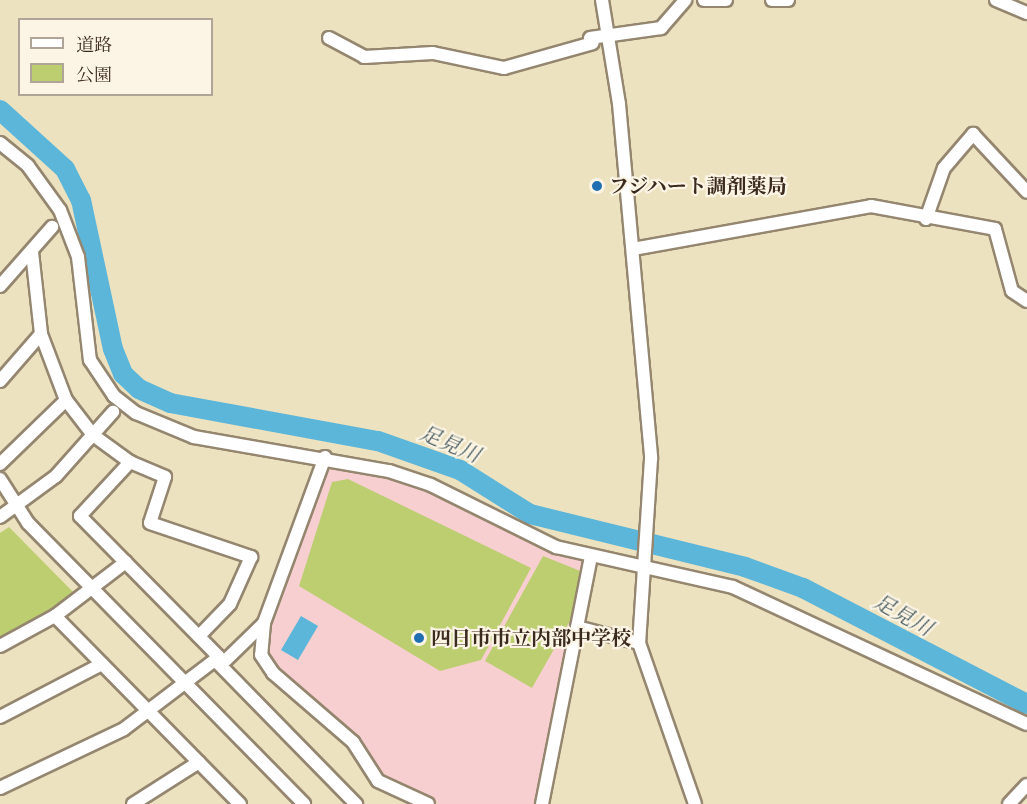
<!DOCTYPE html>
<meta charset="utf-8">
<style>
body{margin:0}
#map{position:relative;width:1027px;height:804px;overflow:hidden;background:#ece2c0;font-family:"IM FELL French Canon","Noto Serif JP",serif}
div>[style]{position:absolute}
.built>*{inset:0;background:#f7cfd0}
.green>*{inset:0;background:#bdce71}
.water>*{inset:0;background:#5cb6d9}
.river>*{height:20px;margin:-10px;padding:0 10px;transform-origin:10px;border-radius:10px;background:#5cb6d9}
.roads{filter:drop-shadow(2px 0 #94866f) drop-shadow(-2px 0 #94866f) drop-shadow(0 2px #94866f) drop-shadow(0 -2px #94866f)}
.minor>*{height:12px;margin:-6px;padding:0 6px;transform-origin:6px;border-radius:6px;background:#fff}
.dots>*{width:16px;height:16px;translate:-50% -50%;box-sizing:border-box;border:3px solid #fcf5e5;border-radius:50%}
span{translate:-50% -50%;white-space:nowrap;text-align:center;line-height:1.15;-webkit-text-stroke:4.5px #fcf5e5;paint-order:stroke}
.poi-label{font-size:20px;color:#3b2a1e;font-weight:700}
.left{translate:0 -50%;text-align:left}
.water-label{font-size:21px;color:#475b5f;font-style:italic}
.legend{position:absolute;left:18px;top:18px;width:195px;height:78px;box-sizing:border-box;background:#fcf5e5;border:2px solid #afa495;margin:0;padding:8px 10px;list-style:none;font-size:18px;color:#3b2a1e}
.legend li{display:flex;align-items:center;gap:12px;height:30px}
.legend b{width:30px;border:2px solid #afa495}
</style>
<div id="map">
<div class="built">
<div style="clip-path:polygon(326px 463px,404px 479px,584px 561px,537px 804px,439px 804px,404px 783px,384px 778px,268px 658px,267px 630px)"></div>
</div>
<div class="green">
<div style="clip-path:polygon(348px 479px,531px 568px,481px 660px,440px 671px,299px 586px,332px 482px)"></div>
<div style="clip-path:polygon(9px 527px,77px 596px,0 640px,0 533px)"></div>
<div style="clip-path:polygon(543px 556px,583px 572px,575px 612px,532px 688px,485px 661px)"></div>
</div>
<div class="water">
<div style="clip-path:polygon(301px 616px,318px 626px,298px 660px,281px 650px)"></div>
</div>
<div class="river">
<div style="left:0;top:110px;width:88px;rotate:42.2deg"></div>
<div style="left:65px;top:169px;width:35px;rotate:63deg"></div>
<div style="left:81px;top:200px;width:152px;rotate:77.9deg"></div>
<div style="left:113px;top:349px;width:27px;rotate:68deg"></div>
<div style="left:123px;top:374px;width:22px;rotate:43deg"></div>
<div style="left:139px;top:389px;width:34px;rotate:24deg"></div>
<div style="left:170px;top:403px;width:211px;rotate:10.4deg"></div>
<div style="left:378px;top:441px;width:87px;rotate:19.5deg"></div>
<div style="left:460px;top:470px;width:83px;rotate:32.2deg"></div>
<div style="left:530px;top:514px;width:221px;rotate:13.8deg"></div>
<div style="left:745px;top:567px;width:62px;rotate:19.9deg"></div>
<div style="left:803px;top:588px;width:252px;rotate:27.4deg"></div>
</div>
<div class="roads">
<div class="minor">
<div style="left:602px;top:0;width:105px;rotate:80.7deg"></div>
<div style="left:619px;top:104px;width:356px;rotate:84.8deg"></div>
<div style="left:651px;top:459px;width:184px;rotate:93.7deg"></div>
<div style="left:639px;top:643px;width:170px;rotate:70.8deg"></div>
<div style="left:704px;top:0;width:22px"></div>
<div style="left:772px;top:0;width:16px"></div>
<div style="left:996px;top:0;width:34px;rotate:23deg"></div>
<div style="left:329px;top:38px;width:40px;rotate:28deg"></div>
<div style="left:364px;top:57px;width:69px;rotate:-3.3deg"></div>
<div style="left:433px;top:53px;width:73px;rotate:11.9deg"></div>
<div style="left:504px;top:68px;width:92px;rotate:-15.7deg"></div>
<div style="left:590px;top:38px;width:72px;rotate:-8deg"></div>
<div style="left:661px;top:28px;width:37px;rotate:-49deg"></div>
<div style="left:0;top:143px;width:36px;rotate:39deg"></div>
<div style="left:28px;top:166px;width:54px;rotate:54deg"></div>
<div style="left:60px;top:210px;width:50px;rotate:69deg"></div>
<div style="left:78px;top:257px;width:104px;rotate:83.4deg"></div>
<div style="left:90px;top:360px;width:43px;rotate:56.3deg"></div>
<div style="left:114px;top:396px;width:28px;rotate:38deg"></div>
<div style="left:136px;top:413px;width:63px;rotate:22.5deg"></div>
<div style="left:194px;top:437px;width:198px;rotate:9.9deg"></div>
<div style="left:389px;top:471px;width:44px;rotate:18.4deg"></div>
<div style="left:431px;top:485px;width:140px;rotate:26.4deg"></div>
<div style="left:556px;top:547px;width:181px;rotate:12.7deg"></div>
<div style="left:733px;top:587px;width:324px;rotate:25deg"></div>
<div style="left:926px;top:219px;width:54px;rotate:-70.6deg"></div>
<div style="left:944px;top:168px;width:45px;rotate:-49.5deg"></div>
<div style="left:973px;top:134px;width:79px;rotate:47deg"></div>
<div style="left:633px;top:249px;width:242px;rotate:-10.2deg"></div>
<div style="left:871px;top:206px;width:126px;rotate:10.5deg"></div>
<div style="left:995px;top:229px;width:64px;rotate:74.7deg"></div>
<div style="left:1012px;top:291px;width:18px;rotate:34deg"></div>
<div style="left:32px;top:252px;width:82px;rotate:83.7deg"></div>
<div style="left:41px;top:334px;width:71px;rotate:69.3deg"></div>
<div style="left:66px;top:400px;width:44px;rotate:52.4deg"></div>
<div style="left:93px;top:435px;width:46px;rotate:36.1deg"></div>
<div style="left:130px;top:462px;width:38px;rotate:23deg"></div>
<div style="left:165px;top:477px;width:48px;rotate:108.1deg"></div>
<div style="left:150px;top:523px;width:107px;rotate:18.6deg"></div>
<div style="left:251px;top:557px;width:51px;rotate:114.1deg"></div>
<div style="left:230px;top:604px;width:45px;rotate:134.1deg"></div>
<div style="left:0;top:286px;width:79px;rotate:-48.6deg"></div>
<div style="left:0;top:381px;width:62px;rotate:-48.9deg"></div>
<div style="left:325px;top:457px;width:177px;rotate:110.2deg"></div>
<div style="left:264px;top:623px;width:32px;rotate:95deg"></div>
<div style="left:261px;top:655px;width:22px;rotate:56deg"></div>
<div style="left:273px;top:673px;width:106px;rotate:40.8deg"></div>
<div style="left:353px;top:742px;width:46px;rotate:57.3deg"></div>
<div style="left:378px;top:781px;width:55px;rotate:24.7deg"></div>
<div style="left:0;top:464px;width:92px;rotate:-44.1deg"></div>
<div style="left:0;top:479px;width:52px;rotate:57.5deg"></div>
<div style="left:28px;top:523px;width:394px;rotate:45.5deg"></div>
<div style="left:0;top:517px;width:69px;rotate:-36.2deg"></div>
<div style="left:56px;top:476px;width:86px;rotate:-48.3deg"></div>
<div style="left:55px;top:616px;width:264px;rotate:45.5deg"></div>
<div style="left:577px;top:627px;width:64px;rotate:14.5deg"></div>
<div style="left:0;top:646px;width:63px;rotate:-28.6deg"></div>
<div style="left:55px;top:616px;width:89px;rotate:-37.3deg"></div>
<div style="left:215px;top:660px;width:202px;rotate:45.6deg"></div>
<div style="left:226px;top:660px;width:53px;rotate:-44.2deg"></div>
<div style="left:0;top:717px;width:115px;rotate:-27.5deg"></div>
<div style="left:0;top:788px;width:137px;rotate:-25.4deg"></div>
<div style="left:124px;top:729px;width:119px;rotate:-37.2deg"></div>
<div style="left:219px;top:657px;width:198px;rotate:-134.6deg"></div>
<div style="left:80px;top:516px;width:74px;rotate:-47.2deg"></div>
<div style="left:133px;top:804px;width:78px;rotate:-32.5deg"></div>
<div style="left:542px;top:804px;width:253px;rotate:-78.8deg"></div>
<div style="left:1009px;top:804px;width:26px;rotate:-47deg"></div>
</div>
</div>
<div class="dots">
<div style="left:597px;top:186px;background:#1f6fb2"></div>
<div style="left:419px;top:638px;background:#1f6fb2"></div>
</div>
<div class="poi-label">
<span class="left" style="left:609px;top:186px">フジハート調剤薬局</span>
<span class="left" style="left:431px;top:638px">四日市市立内部中学校</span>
</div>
<div class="water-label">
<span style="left:450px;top:444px;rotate:23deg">足見川</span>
<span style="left:903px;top:615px;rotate:29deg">足見川</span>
</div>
<ul class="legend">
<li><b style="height:8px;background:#fff"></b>道路</li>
<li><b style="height:16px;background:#bdce71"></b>公園</li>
</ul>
</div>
